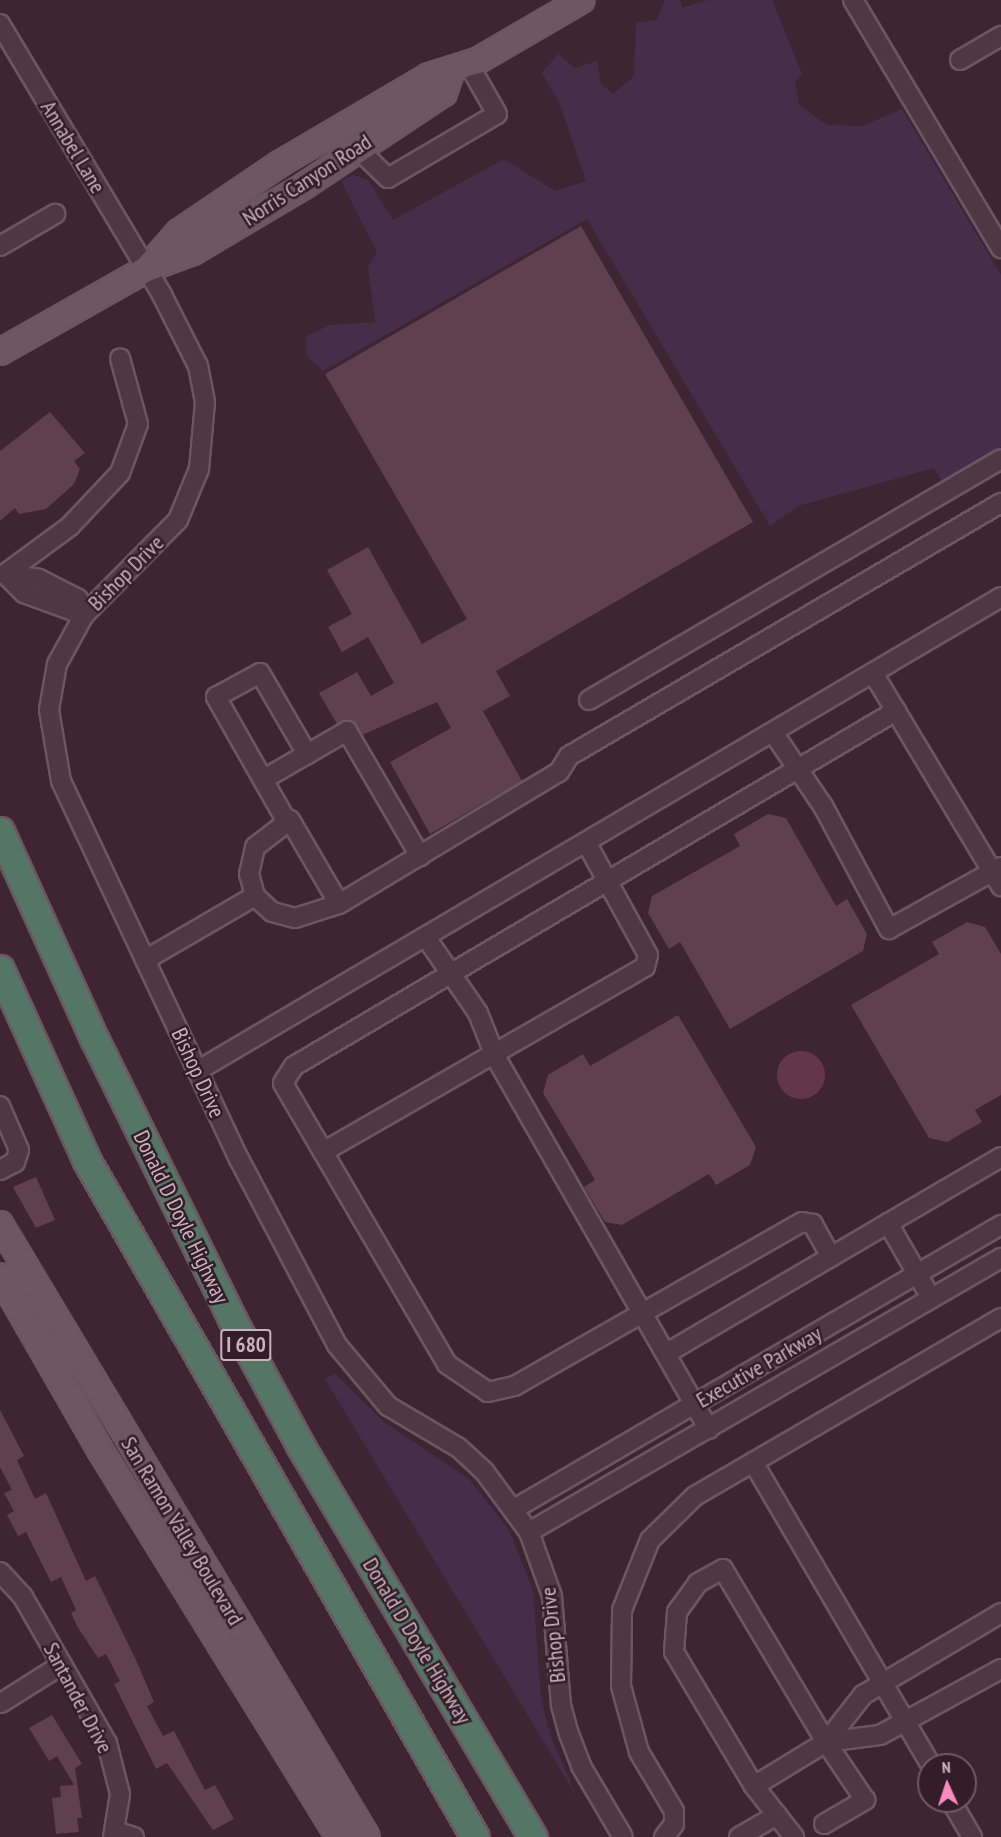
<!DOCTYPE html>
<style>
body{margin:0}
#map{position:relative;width:1001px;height:1837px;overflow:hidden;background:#3f2432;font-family:"PT Sans Narrow",sans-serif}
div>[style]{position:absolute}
.green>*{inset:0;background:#462e4a}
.water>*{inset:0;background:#64364d}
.round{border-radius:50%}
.building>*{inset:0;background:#5f404f}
.roads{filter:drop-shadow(2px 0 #6c5661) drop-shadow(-2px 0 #6c5661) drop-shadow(0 2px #6c5661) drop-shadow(0 -2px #6c5661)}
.minor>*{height:18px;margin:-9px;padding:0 9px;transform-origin:9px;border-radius:9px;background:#4f3843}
.major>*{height:24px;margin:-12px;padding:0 12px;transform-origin:12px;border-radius:12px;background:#6f5662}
.highway>*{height:27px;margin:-13.5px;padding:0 13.5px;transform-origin:13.5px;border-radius:13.5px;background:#557566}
span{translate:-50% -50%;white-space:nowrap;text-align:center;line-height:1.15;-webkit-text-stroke:5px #341d28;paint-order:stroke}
.shield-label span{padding:2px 4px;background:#341d28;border:2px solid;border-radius:4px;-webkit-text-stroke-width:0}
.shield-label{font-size:21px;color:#c9b4be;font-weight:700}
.street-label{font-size:22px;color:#c9b4be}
.north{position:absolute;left:917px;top:1753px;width:60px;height:60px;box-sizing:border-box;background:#341d28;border:2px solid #705964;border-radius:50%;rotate:357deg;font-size:16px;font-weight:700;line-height:24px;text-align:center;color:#c9b4be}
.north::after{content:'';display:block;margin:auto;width:21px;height:27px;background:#f88bbe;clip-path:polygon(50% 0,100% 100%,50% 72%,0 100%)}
</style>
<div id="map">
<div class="green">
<div style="clip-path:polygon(665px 0,680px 0,682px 8px,708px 0,772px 0,802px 74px,795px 81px,799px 105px,827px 125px,862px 126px,902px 109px,1001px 275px,1001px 447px,942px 481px,934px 468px,798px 506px,770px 526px,587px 219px,323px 371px,307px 356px,306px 336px,330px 325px,375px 322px,368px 267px,377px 252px,341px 181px,353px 175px,368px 180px,393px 220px,504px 159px,555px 191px,586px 181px,560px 104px,542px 73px,558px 54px,575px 68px,597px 61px,601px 84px,613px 94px,634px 76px,636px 23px,657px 20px)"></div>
<div style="clip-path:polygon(335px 1374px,384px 1422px,469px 1479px,509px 1530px,533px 1591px,541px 1698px,550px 1735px,577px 1797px,325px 1379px)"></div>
</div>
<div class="water">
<div class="round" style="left:777px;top:1051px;width:48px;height:48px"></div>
</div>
<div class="building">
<div style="clip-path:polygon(581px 226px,753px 522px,496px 671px,510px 696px,483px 711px,522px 781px,430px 834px,390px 762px,451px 728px,437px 702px,362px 735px,353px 721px,337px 724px,319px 693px,357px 672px,371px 696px,394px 683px,368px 637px,342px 652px,328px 627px,352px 614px,327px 570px,368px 547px,422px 644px,467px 619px,325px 374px)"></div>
<div style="clip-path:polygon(50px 412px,85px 453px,74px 461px,80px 469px,74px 484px,46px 509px,19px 514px,15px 508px,0 521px,0 451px)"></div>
<div style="clip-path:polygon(768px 814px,786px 818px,836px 906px,847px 899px,867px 934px,863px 951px,730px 1029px,680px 942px,669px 949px,648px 913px,652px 896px,740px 846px,734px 834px)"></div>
<div style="clip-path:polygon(967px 922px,985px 927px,1001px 954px,1001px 1095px,975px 1110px,982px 1122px,947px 1142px,929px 1138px,851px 1005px,939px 954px,932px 942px)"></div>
<div style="clip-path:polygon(678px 1015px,756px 1147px,750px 1165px,716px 1185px,709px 1174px,622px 1225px,605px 1222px,584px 1187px,595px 1180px,543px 1093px,548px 1075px,583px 1054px,590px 1066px)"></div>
<div style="clip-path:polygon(36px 1177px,55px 1220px,36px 1228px,13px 1187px)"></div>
<div style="clip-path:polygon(0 1410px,24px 1456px,17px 1460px,35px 1499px,46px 1493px,86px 1581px,95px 1576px,136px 1660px,154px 1702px,147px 1706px,163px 1736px,174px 1731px,205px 1790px,215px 1785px,234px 1819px,213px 1830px,167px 1763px,156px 1769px,114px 1684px,120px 1681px,106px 1654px,98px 1658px,77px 1626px,71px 1613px,76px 1610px,61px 1577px,51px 1582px,26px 1532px,18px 1536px,7px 1515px,14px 1511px,4px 1493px,12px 1490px,0 1467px)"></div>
<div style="clip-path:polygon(52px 1715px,82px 1764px,75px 1768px,82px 1818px,77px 1818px,79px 1832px,56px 1834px,52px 1798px,61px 1797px,60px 1786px,74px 1785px,57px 1756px,49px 1761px,29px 1728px)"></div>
</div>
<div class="roads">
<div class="minor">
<div style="left:853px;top:0;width:289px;rotate:59.2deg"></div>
<div style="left:0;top:24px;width:316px;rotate:59.1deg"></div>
<div style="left:162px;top:295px;width:80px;rotate:63.1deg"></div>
<div style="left:198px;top:366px;width:37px;rotate:79deg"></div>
<div style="left:205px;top:402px;width:67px;rotate:95.1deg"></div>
<div style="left:199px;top:469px;width:55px;rotate:112.4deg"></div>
<div style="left:178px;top:520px;width:134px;rotate:134.7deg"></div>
<div style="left:84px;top:615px;width:56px;rotate:118.9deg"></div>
<div style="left:57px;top:664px;width:47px;rotate:99.9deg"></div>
<div style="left:49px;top:710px;width:72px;rotate:80.4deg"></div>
<div style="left:61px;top:781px;width:418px;rotate:64.8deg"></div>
<div style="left:239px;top:1159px;width:210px;rotate:62.2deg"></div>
<div style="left:337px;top:1345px;width:80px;rotate:50.1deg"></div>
<div style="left:388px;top:1406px;width:82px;rotate:30.6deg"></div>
<div style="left:459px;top:1448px;width:34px;rotate:43deg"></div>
<div style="left:484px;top:1471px;width:76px;rotate:53.6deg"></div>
<div style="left:529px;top:1532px;width:68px;rotate:70.2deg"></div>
<div style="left:552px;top:1596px;width:109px;rotate:85.3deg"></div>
<div style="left:561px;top:1705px;width:30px;rotate:75deg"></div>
<div style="left:569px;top:1734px;width:34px;rotate:69deg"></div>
<div style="left:581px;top:1766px;width:82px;rotate:59.4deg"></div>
<div style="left:960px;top:60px;width:48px;rotate:-30.3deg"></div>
<div style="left:357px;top:148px;width:43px;rotate:44.1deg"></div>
<div style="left:388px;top:178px;width:126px;rotate:-30.4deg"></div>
<div style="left:497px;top:114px;width:56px;rotate:-119.7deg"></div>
<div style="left:0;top:246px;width:64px;rotate:-30.2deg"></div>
<div style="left:5px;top:574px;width:81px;rotate:-36.4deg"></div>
<div style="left:70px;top:526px;width:73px;rotate:-46.7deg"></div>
<div style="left:120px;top:473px;width:52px;rotate:-69.8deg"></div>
<div style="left:138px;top:424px;width:68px;rotate:-105.3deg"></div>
<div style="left:5px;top:574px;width:34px;rotate:8deg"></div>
<div style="left:39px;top:579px;width:44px;rotate:27.1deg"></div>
<div style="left:78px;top:599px;width:17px;rotate:69deg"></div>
<div style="left:5px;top:574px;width:27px;rotate:45deg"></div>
<div style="left:24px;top:593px;width:64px;rotate:20.1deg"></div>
<div style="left:873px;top:673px;width:249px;rotate:59deg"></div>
<div style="left:589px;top:700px;width:477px;rotate:-30.3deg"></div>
<div style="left:774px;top:734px;width:87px;rotate:55.8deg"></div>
<div style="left:823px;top:806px;width:140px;rotate:61.8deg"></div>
<div style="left:889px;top:929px;width:128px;rotate:-29deg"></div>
<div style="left:264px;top:779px;width:96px;rotate:-30deg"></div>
<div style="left:347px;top:731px;width:145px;rotate:59.7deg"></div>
<div style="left:287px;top:822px;width:144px;rotate:-119.6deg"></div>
<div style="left:216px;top:697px;width:50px;rotate:-28.6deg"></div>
<div style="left:260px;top:673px;width:94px;rotate:59.9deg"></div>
<div style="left:339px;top:904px;width:257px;rotate:-31deg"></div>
<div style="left:559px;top:772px;width:19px;rotate:-58deg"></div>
<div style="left:569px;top:756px;width:501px;rotate:-30.36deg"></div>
<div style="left:427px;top:939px;width:90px;rotate:55.4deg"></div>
<div style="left:478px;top:1013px;width:46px;rotate:68.4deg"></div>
<div style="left:495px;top:1056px;width:430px;rotate:60.2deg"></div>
<div style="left:145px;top:960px;width:127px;rotate:-30.2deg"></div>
<div style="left:255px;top:896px;width:23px;rotate:-105deg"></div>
<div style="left:249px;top:874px;width:28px;rotate:-77deg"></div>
<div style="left:255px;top:847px;width:44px;rotate:-37.6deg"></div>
<div style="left:290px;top:820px;width:97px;rotate:59.7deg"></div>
<div style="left:339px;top:904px;width:46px;rotate:162.3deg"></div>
<div style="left:295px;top:918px;width:24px;rotate:-165deg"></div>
<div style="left:272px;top:912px;width:23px;rotate:-137deg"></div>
<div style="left:197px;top:1071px;width:933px;rotate:-30.52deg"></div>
<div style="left:0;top:1106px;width:48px;rotate:66.6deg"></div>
<div style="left:19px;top:1150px;width:13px;rotate:108deg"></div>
<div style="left:15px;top:1162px;width:17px;rotate:152deg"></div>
<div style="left:323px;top:1152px;width:371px;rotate:-29.9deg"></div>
<div style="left:645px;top:967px;width:12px;rotate:-76deg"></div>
<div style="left:648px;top:955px;width:127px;rotate:-118.8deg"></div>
<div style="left:888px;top:1223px;width:86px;rotate:60.2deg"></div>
<div style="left:831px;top:1257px;width:38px;rotate:-119deg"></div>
<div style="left:813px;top:1224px;width:11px;rotate:-170deg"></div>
<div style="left:802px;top:1222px;width:331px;rotate:150.3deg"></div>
<div style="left:514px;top:1386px;width:27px;rotate:167deg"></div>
<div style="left:488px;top:1392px;width:50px;rotate:-145.7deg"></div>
<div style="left:447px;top:1364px;width:325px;rotate:-120.3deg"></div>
<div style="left:283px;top:1083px;width:20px;rotate:-57deg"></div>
<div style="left:294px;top:1066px;width:699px;rotate:-30.53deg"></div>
<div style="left:667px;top:1353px;width:387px;rotate:-30.4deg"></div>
<div style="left:753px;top:1462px;width:351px;rotate:59.6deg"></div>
<div style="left:516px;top:1508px;width:562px;rotate:-30.26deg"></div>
<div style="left:529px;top:1532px;width:546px;rotate:-30.14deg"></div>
<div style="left:0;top:1572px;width:34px;rotate:47deg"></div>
<div style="left:23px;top:1597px;width:168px;rotate:60.1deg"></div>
<div style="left:107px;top:1743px;width:53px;rotate:75.7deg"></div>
<div style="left:120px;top:1794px;width:44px;rotate:99.2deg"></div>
<div style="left:1px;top:1703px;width:71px;rotate:-32.3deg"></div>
<div style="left:826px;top:1742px;width:54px;rotate:-7.4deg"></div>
<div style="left:880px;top:1735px;width:138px;rotate:-28.6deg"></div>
<div style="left:754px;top:1786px;width:65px;rotate:51.9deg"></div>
<div style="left:951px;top:1801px;width:42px;rotate:59.7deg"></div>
<div style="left:824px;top:1824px;width:48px;rotate:-30.3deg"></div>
<div style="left:865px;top:1800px;width:70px;rotate:-123.9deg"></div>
<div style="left:826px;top:1742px;width:201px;rotate:-120.8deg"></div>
<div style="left:723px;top:1569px;width:29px;rotate:151deg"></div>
<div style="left:698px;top:1583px;width:36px;rotate:126deg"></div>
<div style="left:677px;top:1612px;width:40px;rotate:94.3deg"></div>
<div style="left:674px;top:1652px;width:156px;rotate:59.2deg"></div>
<div style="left:754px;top:1786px;width:84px;rotate:-31.4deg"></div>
<div style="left:826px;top:1742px;width:60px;rotate:-51.8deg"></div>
<div style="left:863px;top:1695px;width:161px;rotate:-30.7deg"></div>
<div style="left:115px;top:1831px;width:20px;rotate:18deg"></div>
<div style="left:664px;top:1837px;width:16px;rotate:-52deg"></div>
<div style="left:674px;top:1824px;width:13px;rotate:-90deg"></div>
<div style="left:674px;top:1811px;width:69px;rotate:-120.7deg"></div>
<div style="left:639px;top:1752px;width:68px;rotate:-105.3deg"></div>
<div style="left:621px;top:1686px;width:76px;rotate:-89.2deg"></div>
<div style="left:622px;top:1610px;width:75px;rotate:-68.2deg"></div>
<div style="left:650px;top:1540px;width:63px;rotate:-44.4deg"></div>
<div style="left:695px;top:1496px;width:354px;rotate:-30.2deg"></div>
<div style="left:739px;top:1837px;width:44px;rotate:-30.1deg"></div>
</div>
<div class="major">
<div style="left:148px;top:267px;width:47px;rotate:-48.5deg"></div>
<div style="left:179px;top:232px;width:123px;rotate:-34.1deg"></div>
<div style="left:281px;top:163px;width:172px;rotate:-30.4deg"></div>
<div style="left:429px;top:76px;width:50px;rotate:-17.4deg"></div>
<div style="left:477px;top:61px;width:121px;rotate:-30.2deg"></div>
<div style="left:0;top:352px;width:169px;rotate:-29.5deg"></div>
<div style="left:147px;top:269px;width:49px;rotate:-20.3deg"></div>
<div style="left:193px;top:252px;width:129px;rotate:-30.7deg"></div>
<div style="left:304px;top:186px;width:168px;rotate:-33.6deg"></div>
<div style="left:444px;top:93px;width:21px;rotate:-71deg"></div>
<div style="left:0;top:1224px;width:714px;rotate:59.09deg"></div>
<div style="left:0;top:1276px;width:201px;rotate:60.1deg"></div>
<div style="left:100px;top:1450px;width:455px;rotate:58.3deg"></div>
</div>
<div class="highway">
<div style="left:0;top:831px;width:230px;rotate:65.6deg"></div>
<div style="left:95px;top:1040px;width:311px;rotate:63.8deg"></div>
<div style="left:232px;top:1319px;width:143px;rotate:61.6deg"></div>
<div style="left:300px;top:1445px;width:456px;rotate:59.3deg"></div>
<div style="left:0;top:969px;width:211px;rotate:65.6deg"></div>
<div style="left:87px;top:1161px;width:779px;rotate:60.15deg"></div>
</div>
</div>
<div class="shield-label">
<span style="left:246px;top:1345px">I 680</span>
</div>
<div class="street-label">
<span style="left:73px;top:147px;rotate:59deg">Annabel Lane</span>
<span style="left:307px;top:180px;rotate:-33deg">Norris Canyon Road</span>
<span style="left:126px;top:573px;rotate:-45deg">Bishop Drive</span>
<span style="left:198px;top:1073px;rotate:65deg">Bishop Drive</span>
<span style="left:181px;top:1217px;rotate:64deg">Donald D Doyle Highway</span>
<span style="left:759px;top:1367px;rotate:-30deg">Executive Parkway</span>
<span style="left:182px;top:1531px;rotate:59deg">San Ramon Valley Boulevard</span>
<span style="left:553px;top:1635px;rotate:-96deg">Bishop Drive</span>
<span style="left:417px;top:1641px;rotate:59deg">Donald D Doyle Highway</span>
<span style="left:78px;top:1698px;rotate:62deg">Santander Drive</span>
</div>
<div class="north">N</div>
</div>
